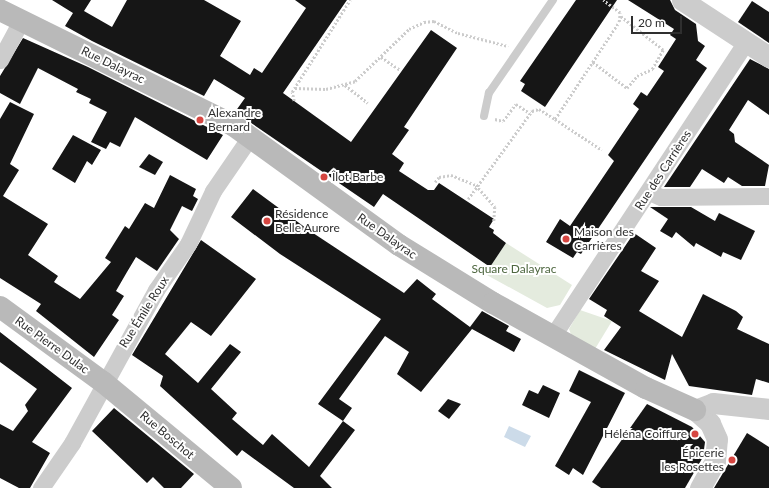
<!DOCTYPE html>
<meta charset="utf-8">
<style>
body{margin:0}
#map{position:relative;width:769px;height:488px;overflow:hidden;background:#fff;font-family:Lato,sans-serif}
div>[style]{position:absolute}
.green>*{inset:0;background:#e4ebde}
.water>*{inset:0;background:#ccdbe9}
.building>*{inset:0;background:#161616}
.path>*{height:2.5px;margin-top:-1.25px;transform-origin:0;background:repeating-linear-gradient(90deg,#ccc 0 2px,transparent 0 4px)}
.service>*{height:8px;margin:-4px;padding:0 4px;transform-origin:4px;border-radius:4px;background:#ccc}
.minor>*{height:17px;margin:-8.5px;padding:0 8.5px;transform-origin:8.5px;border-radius:8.5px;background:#ccc}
.tertiary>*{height:21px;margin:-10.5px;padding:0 10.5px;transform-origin:10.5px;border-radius:10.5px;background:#ccc}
.secondary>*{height:22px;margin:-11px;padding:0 11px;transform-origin:11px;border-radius:11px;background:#b9b9b9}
.dots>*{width:11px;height:11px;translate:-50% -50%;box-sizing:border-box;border:2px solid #fff;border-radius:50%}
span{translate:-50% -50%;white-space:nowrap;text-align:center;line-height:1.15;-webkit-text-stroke:4px #fff;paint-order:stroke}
.street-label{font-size:12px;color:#2f2f2f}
.poi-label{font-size:12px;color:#2f2f2f}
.left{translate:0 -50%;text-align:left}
.right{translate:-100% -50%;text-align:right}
.park-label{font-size:12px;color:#4e6740}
.scale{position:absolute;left:631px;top:16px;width:51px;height:18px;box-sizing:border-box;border:2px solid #2f2f2f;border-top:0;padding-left:5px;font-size:12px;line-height:14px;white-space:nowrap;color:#2f2f2f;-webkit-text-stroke:3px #fff;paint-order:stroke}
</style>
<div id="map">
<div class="green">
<div style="clip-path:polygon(506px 243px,572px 285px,560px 305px,547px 308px,485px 274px)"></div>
<div style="clip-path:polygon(580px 310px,612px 321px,595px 349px,572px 337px,569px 329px)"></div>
</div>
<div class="water">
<div style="clip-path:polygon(509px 426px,531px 436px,525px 447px,504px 437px)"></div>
</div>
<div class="building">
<div style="clip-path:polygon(52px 0,91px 0,84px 11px,112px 27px,127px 0,204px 0,241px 21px,220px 56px,250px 75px,254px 68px,262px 73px,306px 8px,295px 0,347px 0,283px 93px,351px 142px,431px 30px,457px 48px,404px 127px,409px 130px,392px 154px,404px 163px,399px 171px,428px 190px,434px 190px,439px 183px,494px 219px,489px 227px,494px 230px,493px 233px,506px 243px,490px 267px,383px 194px,374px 207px,235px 112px,245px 98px,214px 79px,204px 96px,92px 41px,65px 26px,73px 13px)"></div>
<div style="clip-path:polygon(576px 0,617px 0,545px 107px,521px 91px,525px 84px,520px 81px)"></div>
<div style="clip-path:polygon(628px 0,670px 0,675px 10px,696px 24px,698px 41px,705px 46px,696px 60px,707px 68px,581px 254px,577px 252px,573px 258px,546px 242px,560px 219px,570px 226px,614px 161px,608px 155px,639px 109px,633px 104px,641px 92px,647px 96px,664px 71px,658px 67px,676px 39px,670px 35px,674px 29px)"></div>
<div style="clip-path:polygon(752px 1px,769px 12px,769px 43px,738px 22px)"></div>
<div style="clip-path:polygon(23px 38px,88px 67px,223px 135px,207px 160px,135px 117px,120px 147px,110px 142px,106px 149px,91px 142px,107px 112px,89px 103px,91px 99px,76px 92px,78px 89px,38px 68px,20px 104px,0 93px,0 76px)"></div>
<div style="clip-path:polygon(750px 59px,769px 69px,769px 115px,748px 100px,729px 130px,734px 134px,735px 142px,769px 165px,765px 186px,742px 186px,728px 177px,724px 183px,702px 169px,690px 187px,664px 187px)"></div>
<div style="clip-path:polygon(10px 102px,34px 114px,10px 164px,19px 170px,3px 196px,48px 224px,28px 255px,58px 276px,54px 282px,80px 299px,111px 262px,105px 258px,125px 226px,129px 229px,145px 203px,154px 208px,170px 175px,196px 189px,193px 196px,198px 199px,192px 211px,182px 206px,170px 230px,179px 239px,157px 271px,136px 257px,127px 272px,116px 291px,124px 296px,112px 315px,119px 320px,94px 357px,36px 311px,41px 304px,0 278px,0 119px)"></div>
<div style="clip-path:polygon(73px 135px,101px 150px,92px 165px,87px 161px,75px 183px,52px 169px)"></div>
<div style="clip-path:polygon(149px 154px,163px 162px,155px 175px,139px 167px)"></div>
<div style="clip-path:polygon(253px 189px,310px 231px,404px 293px,417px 279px,436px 294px,432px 299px,470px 327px,482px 311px,509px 326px,506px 331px,521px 339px,514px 352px,472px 329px,421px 392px,397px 374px,409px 352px,385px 336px,339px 399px,352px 408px,343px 421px,318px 404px,381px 319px,280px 254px,231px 217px)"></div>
<div style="clip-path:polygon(650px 207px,691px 207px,715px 221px,719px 213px,755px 231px,741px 260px,723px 252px,721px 257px,696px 243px,694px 247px,676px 232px,672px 238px,660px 231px,668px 219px)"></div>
<div style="clip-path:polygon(634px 233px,656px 248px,641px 271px,659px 281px,639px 311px,682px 337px,703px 294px,736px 311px,743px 317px,737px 329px,769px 344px,769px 383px,756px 379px,752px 395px,689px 386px,672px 354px,665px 380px,604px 350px,621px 327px,604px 316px,607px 310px,589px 299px)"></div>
<div style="clip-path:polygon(201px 240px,256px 279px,211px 336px,191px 322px,165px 354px,198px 383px,230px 344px,241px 352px,211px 389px,237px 413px,232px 419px,263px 445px,272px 434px,309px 467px,343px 421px,355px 430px,320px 476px,332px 488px,294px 488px,242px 450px,237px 456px,160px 386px,163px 376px,132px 355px)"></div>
<div style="clip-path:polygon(0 332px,72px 388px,32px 442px,50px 453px,30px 488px,19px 488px,0 478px,0 424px,13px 431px,28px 411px,25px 405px,37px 389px,0 362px)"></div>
<div style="clip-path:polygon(579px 370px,625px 393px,583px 475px,573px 468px,569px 475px,555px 466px,591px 402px,569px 391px)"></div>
<div style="clip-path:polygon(543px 385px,560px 393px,549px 418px,522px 405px,529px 390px,538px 394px)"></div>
<div style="clip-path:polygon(448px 399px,461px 404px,449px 419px,438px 411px)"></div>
<div style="clip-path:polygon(647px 404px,692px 427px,705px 442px,703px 457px,685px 488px,601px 488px,592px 482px)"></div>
<div style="clip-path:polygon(114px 408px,194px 474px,181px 488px,164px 488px,153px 477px,147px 483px,92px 431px)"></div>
<div style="clip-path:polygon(747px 433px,769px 447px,769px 488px,714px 488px)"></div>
</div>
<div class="path">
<div style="left:381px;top:57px;width:23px;rotate:34deg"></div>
<div style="left:593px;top:62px;width:43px;rotate:37.4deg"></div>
<div style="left:627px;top:88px;width:16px;rotate:-50deg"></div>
<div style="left:637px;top:76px;width:17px;rotate:-25deg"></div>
<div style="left:652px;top:69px;width:22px;rotate:-60deg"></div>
<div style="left:663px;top:50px;width:55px;rotate:-141.7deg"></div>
<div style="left:345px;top:85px;width:29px;rotate:38deg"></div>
<div style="left:295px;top:88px;width:31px;rotate:2deg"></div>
<div style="left:326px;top:89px;width:30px;rotate:-15deg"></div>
<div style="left:355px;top:81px;width:75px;rotate:-43.9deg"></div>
<div style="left:409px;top:29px;width:17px;rotate:-25deg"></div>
<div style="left:424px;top:22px;width:10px;rotate:-6deg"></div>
<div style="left:434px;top:21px;width:27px;rotate:27deg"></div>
<div style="left:458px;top:33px;width:52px;rotate:14.6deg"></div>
<div style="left:294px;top:101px;width:9px;rotate:-103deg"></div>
<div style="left:292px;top:92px;width:109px;rotate:-57.8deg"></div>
<div style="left:495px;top:119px;width:8px;rotate:14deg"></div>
<div style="left:503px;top:121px;width:21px;rotate:-53deg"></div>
<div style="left:516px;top:104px;width:17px;rotate:33deg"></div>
<div style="left:555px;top:119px;width:56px;rotate:33.4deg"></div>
<div style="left:435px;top:182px;width:6px;rotate:-51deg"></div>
<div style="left:439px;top:177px;width:12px;rotate:-9deg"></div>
<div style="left:451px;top:175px;width:27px;rotate:22deg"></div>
<div style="left:476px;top:185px;width:29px;rotate:49deg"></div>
<div style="left:495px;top:207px;width:16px;rotate:94deg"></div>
<div style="left:468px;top:199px;width:109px;rotate:-54deg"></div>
<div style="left:532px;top:111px;width:7px;rotate:-16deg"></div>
<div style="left:539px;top:109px;width:19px;rotate:32deg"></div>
<div style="left:555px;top:119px;width:116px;rotate:-56.6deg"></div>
<div style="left:619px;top:22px;width:9px;rotate:-84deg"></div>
<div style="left:620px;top:13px;width:21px;rotate:-143deg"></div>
</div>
<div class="service">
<div style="left:484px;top:116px;width:24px;rotate:-78deg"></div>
<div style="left:489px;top:93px;width:113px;rotate:-55.5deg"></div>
</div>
<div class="minor">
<div style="left:0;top:60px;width:44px;rotate:-61.7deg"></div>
<div style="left:649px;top:192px;width:13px;rotate:23deg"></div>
<div style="left:661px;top:197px;width:108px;rotate:-0.5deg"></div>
<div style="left:552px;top:337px;width:353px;rotate:-56.7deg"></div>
<div style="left:41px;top:488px;width:55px;rotate:-55.4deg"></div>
<div style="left:72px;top:443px;width:175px;rotate:-61.2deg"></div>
<div style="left:156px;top:290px;width:56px;rotate:-55.2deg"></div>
<div style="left:188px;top:244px;width:59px;rotate:-64.7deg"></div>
<div style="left:213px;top:191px;width:65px;rotate:-55.6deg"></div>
</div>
<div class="tertiary">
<div style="left:682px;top:0;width:104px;rotate:33.2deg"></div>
<div style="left:700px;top:488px;width:31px;rotate:-61deg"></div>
<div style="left:715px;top:461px;width:22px;rotate:-85deg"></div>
<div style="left:717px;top:439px;width:17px;rotate:-114deg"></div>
<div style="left:710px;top:423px;width:20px;rotate:-139deg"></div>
<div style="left:695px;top:410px;width:19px;rotate:-21deg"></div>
<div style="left:713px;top:403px;width:56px;rotate:6.1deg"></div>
</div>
<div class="secondary">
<div style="left:0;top:10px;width:260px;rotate:26.3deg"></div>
<div style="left:233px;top:125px;width:205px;rotate:35.9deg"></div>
<div style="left:399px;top:245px;width:110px;rotate:31.7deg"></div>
<div style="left:493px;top:303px;width:175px;rotate:29.1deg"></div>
<div style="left:646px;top:388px;width:54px;rotate:24.2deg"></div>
<div style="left:0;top:307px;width:127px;rotate:36.1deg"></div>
<div style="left:103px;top:382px;width:166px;rotate:39.6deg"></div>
</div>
<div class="dots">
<div style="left:200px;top:120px;background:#d64641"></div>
<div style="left:324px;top:177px;background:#d64641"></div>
<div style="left:267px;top:221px;background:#d64641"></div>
<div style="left:566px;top:239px;background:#d64641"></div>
<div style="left:695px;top:434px;background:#d64641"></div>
<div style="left:732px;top:460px;background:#d64641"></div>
</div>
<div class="street-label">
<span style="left:113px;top:65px;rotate:26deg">Rue Dalayrac</span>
<span style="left:663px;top:170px;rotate:-57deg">Rue des Carrières</span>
<span style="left:387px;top:236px;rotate:35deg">Rue Dalayrac</span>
<span style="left:144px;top:312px;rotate:-58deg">Rue Émile Roux</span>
<span style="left:52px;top:345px;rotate:36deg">Rue Pierre Dulac</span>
<span style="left:167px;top:435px;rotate:40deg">Rue Boschot</span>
</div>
<div class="poi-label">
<span class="left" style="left:208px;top:120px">Alexandre<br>Bernard</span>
<span class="left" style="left:332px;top:177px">Îlot Barbe</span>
<span class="left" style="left:275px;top:221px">Résidence<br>Belle Aurore</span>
<span class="left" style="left:574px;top:239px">Maison des<br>Carrières</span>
<span class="right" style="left:687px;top:434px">Héléna Coiffure</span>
<span class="right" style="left:724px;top:460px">Épicerie<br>les Rosettes</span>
</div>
<div class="park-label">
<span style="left:514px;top:269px">Square Dalayrac</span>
</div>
<div class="scale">20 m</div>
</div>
